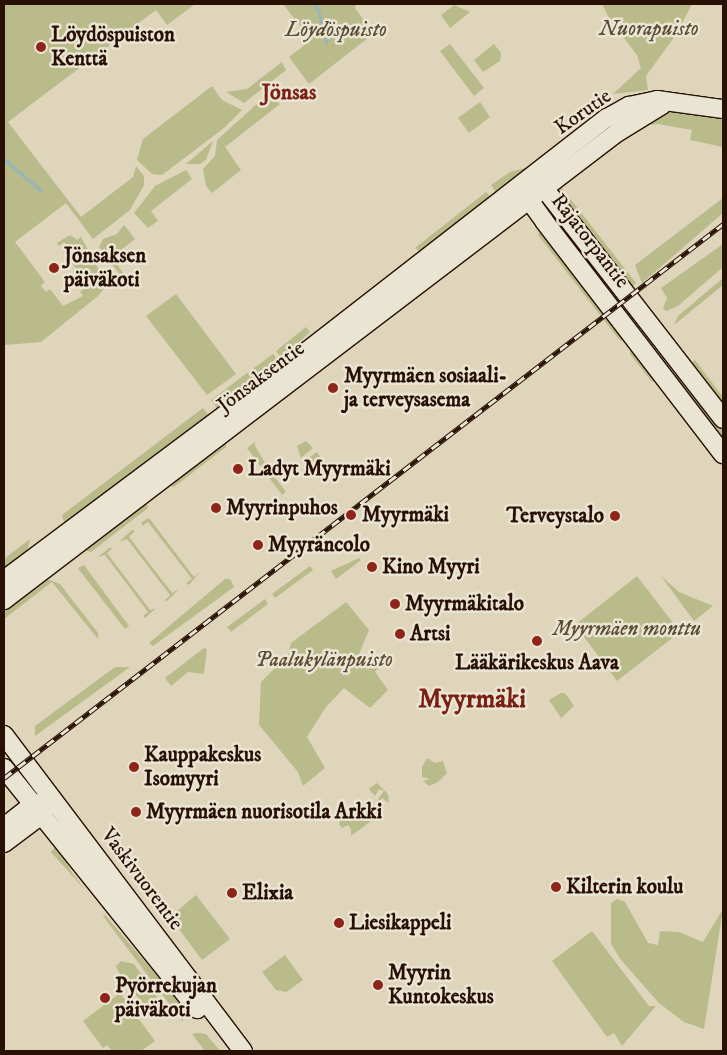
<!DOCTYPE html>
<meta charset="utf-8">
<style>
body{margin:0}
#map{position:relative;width:727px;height:1055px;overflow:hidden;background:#dfd5ba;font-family:"IM FELL DW Pica",serif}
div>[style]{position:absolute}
.green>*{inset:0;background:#b9bb8b}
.stream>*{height:3px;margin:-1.5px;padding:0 1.5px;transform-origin:1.5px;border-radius:1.5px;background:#96b6b9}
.roads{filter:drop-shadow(1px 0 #281104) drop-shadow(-1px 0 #281104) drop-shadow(0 1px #281104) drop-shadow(0 -1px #281104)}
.secondary>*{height:18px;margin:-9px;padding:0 9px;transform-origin:9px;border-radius:9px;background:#eae4d2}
.rail>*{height:5px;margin-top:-2.5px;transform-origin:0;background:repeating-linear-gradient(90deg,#eae4d2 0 9px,#281104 0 18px);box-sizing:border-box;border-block:1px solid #281104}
.dots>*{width:14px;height:14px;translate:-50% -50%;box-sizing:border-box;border:2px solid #eae4d2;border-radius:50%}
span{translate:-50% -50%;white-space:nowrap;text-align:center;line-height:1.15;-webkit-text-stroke:5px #eae4d2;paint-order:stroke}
.park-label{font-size:21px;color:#5b4c33;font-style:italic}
.poi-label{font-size:21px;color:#281104;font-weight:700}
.left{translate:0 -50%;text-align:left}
.right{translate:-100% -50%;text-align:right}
.street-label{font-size:21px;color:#281104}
.neighbourhood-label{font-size:22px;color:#7a1f14;font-weight:700}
.district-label{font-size:26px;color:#7a1f14;font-weight:700}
.frame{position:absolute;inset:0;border:5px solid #281104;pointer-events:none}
</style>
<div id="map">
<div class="green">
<div style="clip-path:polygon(4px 4px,195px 4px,167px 25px,156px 10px,8px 122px,81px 217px,133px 177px,136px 166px,144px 176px,144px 185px,130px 210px,93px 239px,66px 203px,15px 242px,45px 282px,41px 286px,46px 292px,50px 289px,63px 306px,83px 296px,80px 292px,89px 285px,63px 252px,68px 248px,64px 242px,59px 246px,57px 243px,70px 235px,77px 240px,81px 237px,107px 285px,98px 296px,41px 342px,5px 345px)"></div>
<div style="clip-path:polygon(283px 4px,356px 4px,355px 8px,373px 34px,309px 84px,289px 57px,311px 40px)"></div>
<div style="clip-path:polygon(602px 4px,692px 4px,677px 33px,646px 76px,648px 90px,613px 94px,641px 68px,637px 55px,610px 20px)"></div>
<div style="clip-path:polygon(454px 5px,470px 12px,450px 28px,441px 15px)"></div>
<div style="clip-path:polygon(450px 44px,484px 88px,474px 96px,440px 51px)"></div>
<div style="clip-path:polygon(494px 44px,501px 53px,500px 61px,483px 72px,474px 60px)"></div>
<div style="clip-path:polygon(282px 62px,286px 70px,244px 103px,226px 92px,247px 89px)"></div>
<div style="clip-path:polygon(212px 86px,222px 100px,242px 110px,224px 128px,170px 169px,162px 175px,152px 174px,137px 160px,143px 139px)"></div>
<div style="clip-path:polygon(268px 94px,280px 104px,225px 147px,241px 170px,212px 193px,206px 186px,203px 169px,215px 156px,217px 140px)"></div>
<div style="clip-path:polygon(480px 102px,490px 117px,469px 133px,458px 118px)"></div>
<div style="clip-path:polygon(667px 108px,723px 114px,723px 147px,690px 140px,692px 130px,658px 124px,641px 126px)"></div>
<div style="clip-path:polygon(213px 141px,206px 160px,200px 164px,186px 164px)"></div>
<div style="clip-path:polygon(532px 166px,497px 194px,491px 185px,510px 172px)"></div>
<div style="clip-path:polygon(186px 170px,192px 179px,151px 211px,158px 221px,148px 228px,134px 213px,155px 186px)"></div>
<div style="clip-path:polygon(561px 187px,636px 283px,630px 288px,558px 192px)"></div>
<div style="clip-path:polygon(486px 192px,493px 199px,421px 252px,415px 248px)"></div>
<div style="clip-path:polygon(723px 198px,723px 213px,642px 283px,635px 265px)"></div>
<div style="clip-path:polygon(556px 217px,642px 327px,598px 279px,551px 221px)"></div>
<div style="clip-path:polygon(124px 225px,135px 239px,112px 257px,124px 274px,121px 276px,99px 247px,103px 239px,117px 234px)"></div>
<div style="clip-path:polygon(541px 229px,627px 339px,621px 341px,617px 337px,538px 235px)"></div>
<div style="clip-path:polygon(723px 244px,723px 267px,678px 306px,666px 311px,663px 308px,667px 298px,661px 288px)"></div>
<div style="clip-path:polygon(723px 278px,723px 285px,674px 325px,678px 316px)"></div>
<div style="clip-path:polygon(176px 294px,236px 374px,207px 395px,146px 316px)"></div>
<div style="clip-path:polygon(306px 327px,310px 332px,281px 358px,276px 351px)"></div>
<div style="clip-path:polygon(631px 346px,658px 379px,652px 382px,630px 354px)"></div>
<div style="clip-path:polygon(273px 354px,281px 364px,219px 411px,211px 400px)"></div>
<div style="clip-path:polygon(695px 360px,723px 397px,723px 411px,690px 364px)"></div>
<div style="clip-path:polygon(680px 372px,723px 428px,723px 445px,672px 378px)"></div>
<div style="clip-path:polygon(203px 408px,210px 417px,183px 433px,65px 525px,62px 515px)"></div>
<div style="clip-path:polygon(226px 439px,226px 447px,174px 487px,171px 486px,168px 482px)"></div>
<div style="clip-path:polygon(306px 441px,313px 448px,301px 458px,297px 446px)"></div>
<div style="clip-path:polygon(255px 442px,255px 446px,270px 471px,286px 492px,282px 495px,247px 448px)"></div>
<div style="clip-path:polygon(317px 452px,327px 468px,327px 478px,322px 481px,304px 461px)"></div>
<div style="clip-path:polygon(146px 501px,148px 508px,91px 552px,83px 550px)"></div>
<div style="clip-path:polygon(149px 518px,194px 577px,200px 572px,189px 585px,186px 583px,192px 579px,148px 522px,142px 526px,142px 522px)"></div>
<div style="clip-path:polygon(132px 530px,135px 531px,129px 537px,172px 593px,179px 589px,167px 601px,165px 600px,170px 595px,127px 539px,119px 542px)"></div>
<div style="clip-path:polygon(30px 539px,27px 554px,4px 571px,4px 559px)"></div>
<div style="clip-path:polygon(109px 548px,113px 548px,107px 553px,150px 610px,156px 608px,145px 618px,143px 616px,148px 612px,105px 555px,98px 557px)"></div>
<div style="clip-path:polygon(359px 558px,361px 560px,336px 579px,331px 571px)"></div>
<div style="clip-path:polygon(84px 565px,129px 626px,125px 629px,80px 571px,78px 568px)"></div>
<div style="clip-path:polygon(310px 566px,313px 570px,275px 598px,272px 594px)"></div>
<div style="clip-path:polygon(637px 576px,680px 632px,617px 681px,575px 625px)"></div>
<div style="clip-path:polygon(661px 576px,679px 592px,713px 606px,694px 621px)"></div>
<div style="clip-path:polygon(225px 579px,230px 579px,234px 587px,153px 646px,149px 643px)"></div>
<div style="clip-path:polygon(50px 580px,60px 584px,98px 633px,98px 639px,52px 582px,4px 619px,4px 609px,40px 581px)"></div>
<div style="clip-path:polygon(265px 599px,268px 604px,231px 632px,227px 627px)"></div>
<div style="clip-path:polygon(346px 602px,369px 630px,359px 654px,381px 664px,375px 672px,388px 690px,370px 708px,344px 688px,326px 707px,307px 737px,325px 768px,303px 786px,298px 772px,259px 725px,261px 682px,288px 655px,291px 643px)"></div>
<div style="clip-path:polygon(204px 648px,207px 649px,204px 674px,188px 672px,171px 686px,165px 678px)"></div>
<div style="clip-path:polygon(115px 667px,130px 667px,35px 736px,35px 726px)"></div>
<div style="clip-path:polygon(561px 693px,565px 693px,574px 706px,561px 718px,549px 700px)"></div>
<div style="clip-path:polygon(427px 758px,435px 763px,443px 761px,447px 773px,438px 782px,429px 786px,423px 781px,430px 779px,422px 777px,422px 767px)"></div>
<div style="clip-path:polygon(377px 783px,388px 794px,389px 803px,382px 798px,378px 804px,376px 802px,384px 791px,379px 789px,375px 796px,369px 789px)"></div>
<div style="clip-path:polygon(352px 808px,376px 816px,383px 812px,351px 836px,351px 829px,348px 825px,342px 828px,339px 824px,343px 812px)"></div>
<div style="clip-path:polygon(56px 845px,73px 874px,86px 891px,51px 852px)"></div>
<div style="clip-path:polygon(196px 895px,230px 939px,202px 960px,170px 917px)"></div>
<div style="clip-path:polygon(617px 899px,625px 902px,648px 943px,658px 945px,660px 931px,679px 932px,703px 942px,723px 909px,704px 1029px,684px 1022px,659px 1003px,621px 960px,611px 944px,611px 903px)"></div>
<div style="clip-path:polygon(105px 915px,183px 1006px,183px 1022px,103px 916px)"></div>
<div style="clip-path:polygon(592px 931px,649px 1006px,656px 1006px,622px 1046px,614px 1033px,607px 1037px,552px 961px)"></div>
<div style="clip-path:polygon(285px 955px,303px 980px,286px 992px,276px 990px,262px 972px)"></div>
<div style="clip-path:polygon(121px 961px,134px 964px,159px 1000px,151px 1006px,142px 1003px,118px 971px,116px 966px)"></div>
<div style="clip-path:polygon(120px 993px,155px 1041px,141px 1051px,112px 1051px,107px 1045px,103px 1048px,83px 1021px)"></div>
<div style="clip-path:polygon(199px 1033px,206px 1034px,220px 1051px,205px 1051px,192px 1034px)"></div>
</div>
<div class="stream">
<div style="left:313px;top:4px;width:8px;rotate:50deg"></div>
<div style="left:318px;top:10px;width:34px;rotate:76deg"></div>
<div style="left:4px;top:159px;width:48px;rotate:40.7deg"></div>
</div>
<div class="roads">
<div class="secondary">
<div style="left:533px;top:184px;width:12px;rotate:20deg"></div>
<div style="left:544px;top:188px;width:292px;rotate:52.2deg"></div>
<div style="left:527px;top:189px;width:11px;rotate:80deg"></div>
<div style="left:529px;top:200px;width:26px;rotate:54deg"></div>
<div style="left:544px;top:221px;width:294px;rotate:52.5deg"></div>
<div style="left:4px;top:580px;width:294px;rotate:-36.8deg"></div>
<div style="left:239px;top:404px;width:466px;rotate:-37.9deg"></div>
<div style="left:607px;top:118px;width:25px;rotate:-29deg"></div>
<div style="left:629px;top:106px;width:29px;rotate:-12deg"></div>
<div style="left:657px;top:100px;width:67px;rotate:7.8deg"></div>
<div style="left:4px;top:600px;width:772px;rotate:-37.32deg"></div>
<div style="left:618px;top:132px;width:52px;rotate:-31.5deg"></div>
<div style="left:4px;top:735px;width:396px;rotate:52.9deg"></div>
<div style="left:4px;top:768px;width:309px;rotate:51.3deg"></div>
<div style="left:4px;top:827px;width:36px;rotate:-38deg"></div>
<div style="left:32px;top:805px;width:11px;rotate:-15deg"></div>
<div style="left:4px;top:843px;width:45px;rotate:-36.9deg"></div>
<div style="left:40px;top:816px;width:11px;rotate:-52deg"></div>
</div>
</div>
<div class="rail">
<div style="left:4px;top:778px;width:908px;rotate:-37.61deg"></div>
</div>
<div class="dots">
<div style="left:41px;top:47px;background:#8f2418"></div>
<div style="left:54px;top:268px;background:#8f2418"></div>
<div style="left:333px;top:388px;background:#8f2418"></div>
<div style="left:238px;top:469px;background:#8f2418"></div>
<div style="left:216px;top:508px;background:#8f2418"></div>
<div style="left:351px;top:515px;background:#8f2418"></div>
<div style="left:615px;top:516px;background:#8f2418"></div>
<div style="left:258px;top:545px;background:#8f2418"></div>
<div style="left:372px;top:567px;background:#8f2418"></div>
<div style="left:395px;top:604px;background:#8f2418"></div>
<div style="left:400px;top:634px;background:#8f2418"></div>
<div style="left:537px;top:641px;background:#8f2418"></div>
<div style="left:134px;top:767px;background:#8f2418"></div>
<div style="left:136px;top:812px;background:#8f2418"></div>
<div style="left:556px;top:887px;background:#8f2418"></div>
<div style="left:232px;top:893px;background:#8f2418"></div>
<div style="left:339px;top:923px;background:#8f2418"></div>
<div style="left:378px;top:985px;background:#8f2418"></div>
<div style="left:105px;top:998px;background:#8f2418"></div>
</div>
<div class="park-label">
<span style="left:649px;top:29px">Nuorapuisto</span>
<span style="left:336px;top:30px">Löydöspuisto</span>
<span style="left:627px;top:629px">Myyrmäen monttu</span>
<span style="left:324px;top:660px">Paalukylänpuisto</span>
</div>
<div class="poi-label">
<span class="left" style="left:51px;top:47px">Löydöspuiston<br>Kenttä</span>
<span class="left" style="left:64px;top:268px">Jönsaksen<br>päiväkoti</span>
<span class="left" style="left:344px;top:388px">Myyrmäen sosiaali-<br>ja terveysasema</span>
<span class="left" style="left:248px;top:469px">Ladyt Myyrmäki</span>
<span class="left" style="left:226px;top:508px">Myyrinpuhos</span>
<span class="left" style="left:362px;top:515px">Myyrmäki</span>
<span class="right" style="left:604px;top:516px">Terveystalo</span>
<span class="left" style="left:268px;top:545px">Myyräncolo</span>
<span class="left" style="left:382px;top:567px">Kino Myyri</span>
<span class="left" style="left:405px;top:604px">Myyrmäkitalo</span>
<span class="left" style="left:410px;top:634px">Artsi</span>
<span style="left:537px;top:663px">Lääkärikeskus Aava</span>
<span class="left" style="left:144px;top:767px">Kauppakeskus<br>Isomyyri</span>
<span class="left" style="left:146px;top:812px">Myyrmäen nuorisotila Arkki</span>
<span class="left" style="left:566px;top:887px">Kilterin koulu</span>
<span class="left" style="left:242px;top:893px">Elixia</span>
<span class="left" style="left:349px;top:923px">Liesikappeli</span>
<span class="left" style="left:388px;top:985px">Myyrin<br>Kuntokeskus</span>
<span class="left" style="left:115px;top:998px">Pyörrekujan<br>päiväkoti</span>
</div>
<div class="street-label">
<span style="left:583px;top:112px;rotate:-35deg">Korutie</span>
<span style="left:590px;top:241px;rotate:52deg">Rajatorpantie</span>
<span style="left:261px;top:377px;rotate:-37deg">Jönsaksentie</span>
<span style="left:142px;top:879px;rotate:53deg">Vaskivuorentie</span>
</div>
<div class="neighbourhood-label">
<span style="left:289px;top:93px">Jönsas</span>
</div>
<div class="district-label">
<span style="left:472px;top:700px">Myyrmäki</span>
</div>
<div class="frame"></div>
</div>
